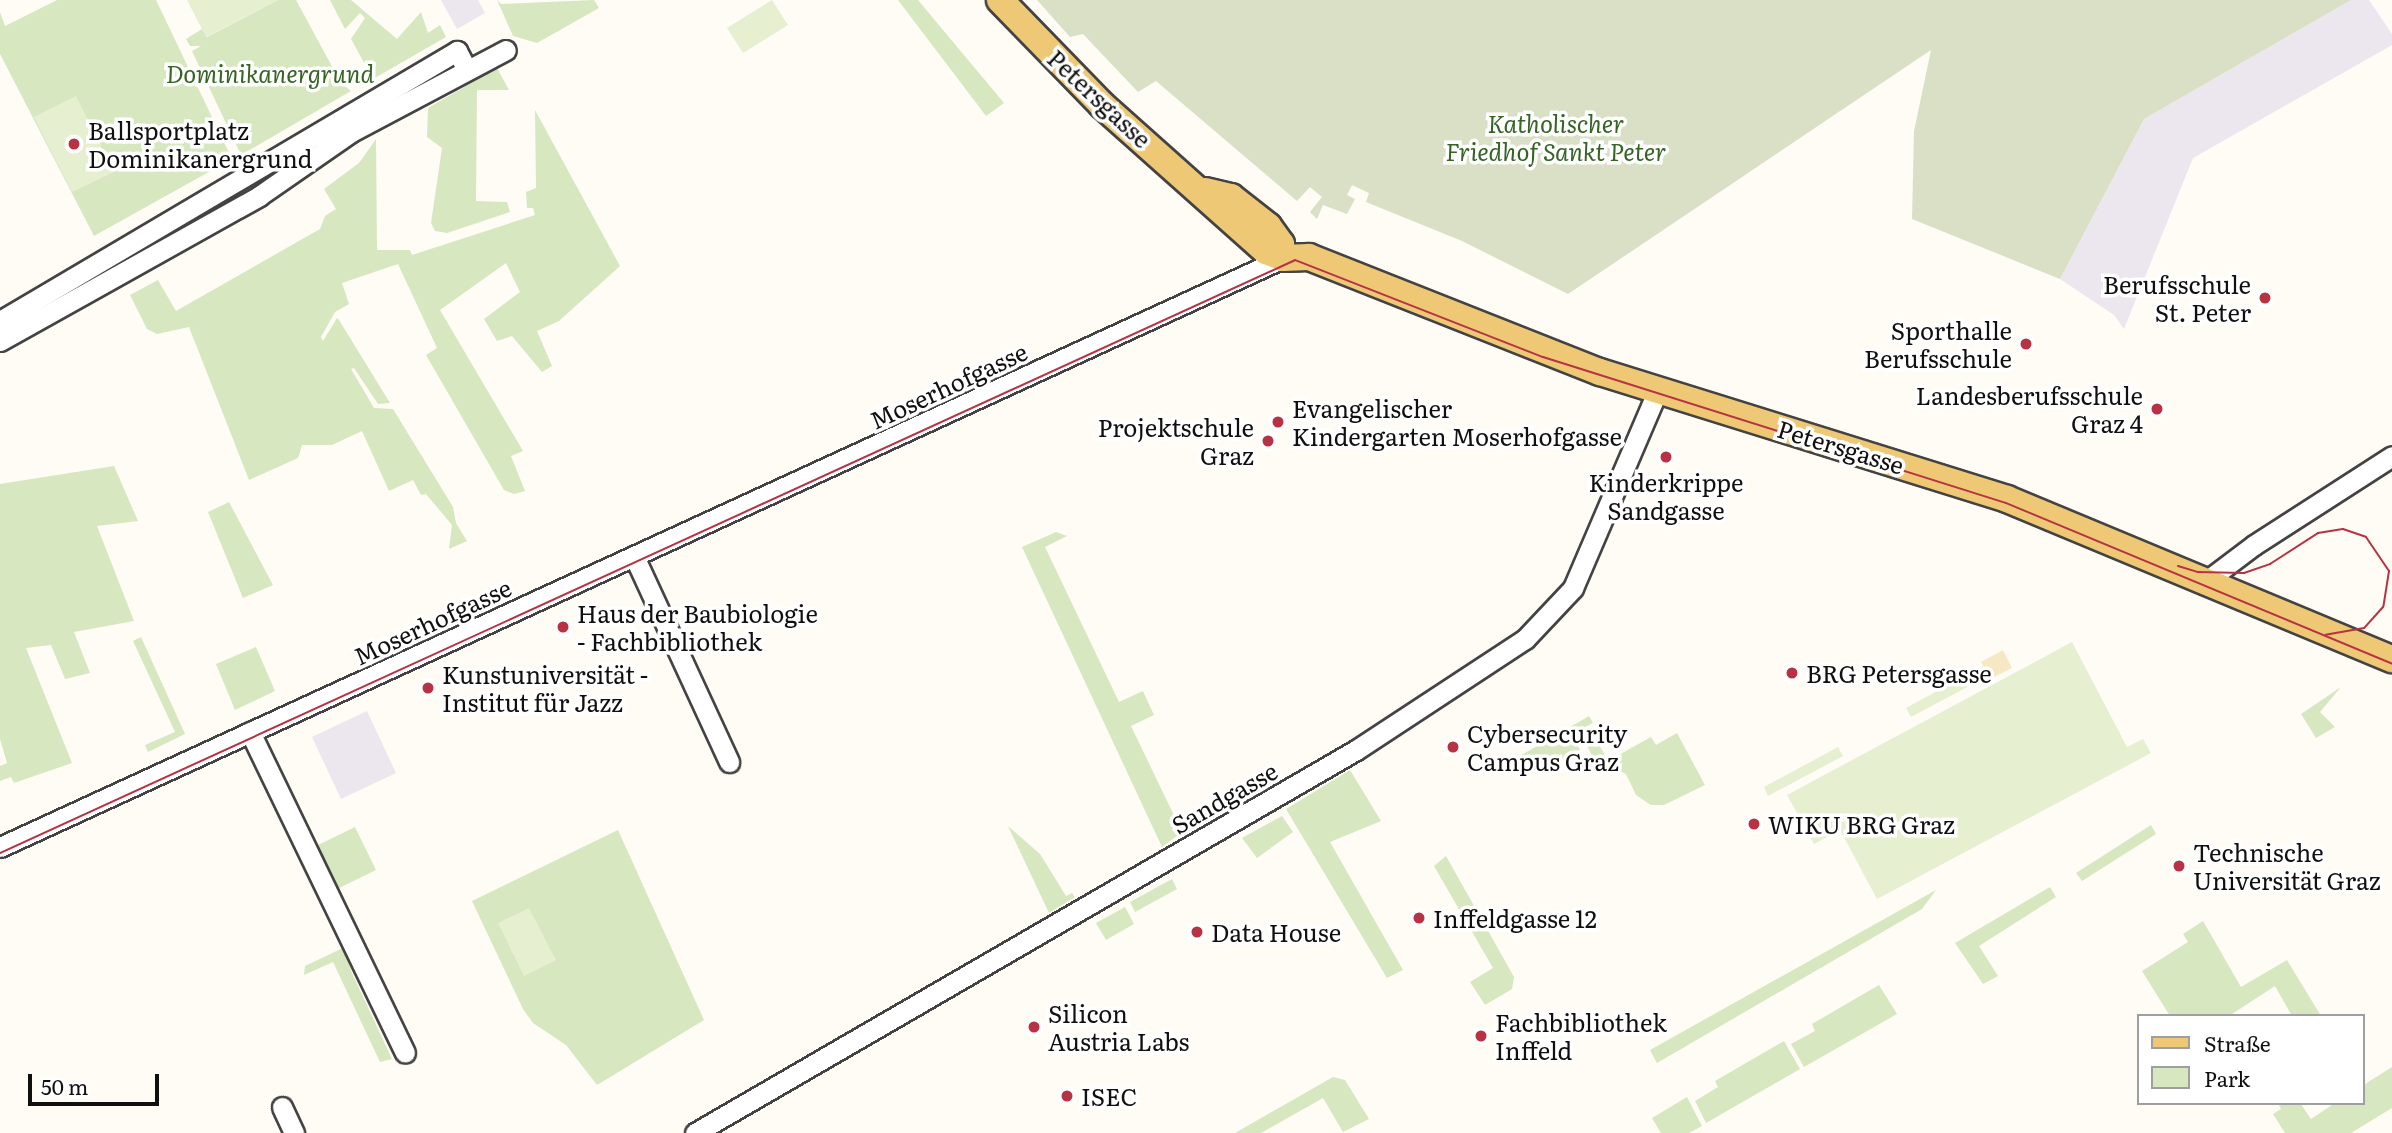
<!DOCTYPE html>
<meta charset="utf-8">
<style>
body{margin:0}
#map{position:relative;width:2392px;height:1133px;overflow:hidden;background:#fefcf5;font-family:Literata,serif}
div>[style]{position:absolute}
.industrial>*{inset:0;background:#ece6ee}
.green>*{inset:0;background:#d7e7c0}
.sand>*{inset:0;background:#f6e8c5}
.cemetery>*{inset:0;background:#d9e0c6}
.pitch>*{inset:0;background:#e7efd1}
.roads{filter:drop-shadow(2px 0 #434343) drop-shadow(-2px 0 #434343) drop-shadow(0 2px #434343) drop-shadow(0 -2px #434343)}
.minor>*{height:19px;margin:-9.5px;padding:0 9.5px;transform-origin:9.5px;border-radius:9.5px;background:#fff}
.major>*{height:26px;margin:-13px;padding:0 13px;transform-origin:13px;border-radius:13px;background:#eec875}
.tram>*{height:2px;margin:-1px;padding:0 1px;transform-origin:1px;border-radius:1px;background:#b73242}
.dots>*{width:19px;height:19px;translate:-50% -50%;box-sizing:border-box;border:4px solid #fff;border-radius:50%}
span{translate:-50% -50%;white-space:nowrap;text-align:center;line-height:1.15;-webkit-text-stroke:7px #fff;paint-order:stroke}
.park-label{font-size:24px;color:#366425;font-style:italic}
.street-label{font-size:24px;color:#101010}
.poi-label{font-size:24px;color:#101010}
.left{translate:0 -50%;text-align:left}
.right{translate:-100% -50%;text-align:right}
.legend{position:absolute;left:2137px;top:1014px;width:228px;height:91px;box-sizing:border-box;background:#fff;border:2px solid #9f9f9f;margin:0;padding:9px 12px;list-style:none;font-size:21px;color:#101010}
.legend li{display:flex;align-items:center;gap:14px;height:35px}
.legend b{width:35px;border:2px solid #9f9f9f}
.scale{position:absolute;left:28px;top:1074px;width:131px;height:32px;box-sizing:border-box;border:4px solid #101010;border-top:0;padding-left:9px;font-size:21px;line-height:24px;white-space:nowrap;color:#101010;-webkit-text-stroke:5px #fff;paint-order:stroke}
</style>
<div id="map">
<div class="industrial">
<div style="clip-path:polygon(441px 0,478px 0,485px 13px,457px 29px)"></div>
<div style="clip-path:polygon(2351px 0,2369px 0,2392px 34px,2392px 45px,2193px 158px,2124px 329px,2114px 315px,2060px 279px,2144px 119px)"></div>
<div style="clip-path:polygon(367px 711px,396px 773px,341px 799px,312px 737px)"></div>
</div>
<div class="green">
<div style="clip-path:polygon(57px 0,156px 0,232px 159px,94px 236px,0 54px,0 12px,5px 26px)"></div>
<div style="clip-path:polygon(278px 0,296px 0,341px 83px,351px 91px,241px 155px,192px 51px,201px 46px,190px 46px,186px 39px,202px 29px,207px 37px)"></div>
<div style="clip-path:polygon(330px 0,351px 0,397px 39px,421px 12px,428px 33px,440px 25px,446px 37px,373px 79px,351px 39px,365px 18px,360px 13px,345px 29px)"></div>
<div style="clip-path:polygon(497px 0,501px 4px,594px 0,599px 8px,537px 43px,513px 36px)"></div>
<div style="clip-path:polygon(898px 0,918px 0,1004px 103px,986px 116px)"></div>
<div style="clip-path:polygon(497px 68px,509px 90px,477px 90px,476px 201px,507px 202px,510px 212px,447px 233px,435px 231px,431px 223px,442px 148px,427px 137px,428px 108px)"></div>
<div style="clip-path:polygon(535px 110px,620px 266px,559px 321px,537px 331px,552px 366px,542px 372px,512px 336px,497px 341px,484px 319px,520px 292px,506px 263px,440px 310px,523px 451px,511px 456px,525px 491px,514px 494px,504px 490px,426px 355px,437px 348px,398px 264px,342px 283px,349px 304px,335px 312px,321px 337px,323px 341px,337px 318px,339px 320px,390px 403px,378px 404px,354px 368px,351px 369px,374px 408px,393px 409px,453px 507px,456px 523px,467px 541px,449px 549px,452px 525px,426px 494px,421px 495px,413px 480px,389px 491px,362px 431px,332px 445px,302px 445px,298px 458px,249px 480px,189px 327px,157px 334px,147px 329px,130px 295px,158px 280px,176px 311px,320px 229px,325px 216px,336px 209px,324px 189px,359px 163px,376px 139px,377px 250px,410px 250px,412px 255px,535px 215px,533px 208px,527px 208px,526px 192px,536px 188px)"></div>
<div style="clip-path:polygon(114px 466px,138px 521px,97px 526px,134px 621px,74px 632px,90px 673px,65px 679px,51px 645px,26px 648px,72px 763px,14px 783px,11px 777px,0 781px,0 766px,7px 763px,0 739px,0 484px)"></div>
<div style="clip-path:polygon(229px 502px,273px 585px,243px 598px,208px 512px)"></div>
<div style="clip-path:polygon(1056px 532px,1067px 536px,1045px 547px,1119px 702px,1143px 691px,1154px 715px,1131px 726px,1182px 832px,1162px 847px,1022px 547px)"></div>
<div style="clip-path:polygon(141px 637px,185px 734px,148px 752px,145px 745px,175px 732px,133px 641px)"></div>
<div style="clip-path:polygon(256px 647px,275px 691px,235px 710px,216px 664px)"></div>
<div style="clip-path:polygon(2341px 687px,2320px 712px,2335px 727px,2316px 738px,2301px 714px)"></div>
<div style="clip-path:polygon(1589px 716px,1593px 723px,1571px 734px,1580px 750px,1522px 778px,1511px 761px)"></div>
<div style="clip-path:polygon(1677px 733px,1705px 785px,1664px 805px,1651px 805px,1636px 795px,1626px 774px,1611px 766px,1597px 765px,1587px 746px,1594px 735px,1608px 761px,1651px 737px,1656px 745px)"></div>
<div style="clip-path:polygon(1350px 770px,1381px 821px,1330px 842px,1403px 970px,1387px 978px,1286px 809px)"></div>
<div style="clip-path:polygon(1282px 816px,1293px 832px,1257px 858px,1242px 838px)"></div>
<div style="clip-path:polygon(2151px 825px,2156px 834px,2082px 881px,2076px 873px)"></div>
<div style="clip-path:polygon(1008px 826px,1040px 854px,1066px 896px,1072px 893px,1075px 897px,1049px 913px)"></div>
<div style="clip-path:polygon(355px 827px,376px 870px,335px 890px,314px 847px)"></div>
<div style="clip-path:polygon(618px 830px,704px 1020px,597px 1085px,566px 1045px,533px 1023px,523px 1009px,472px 901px)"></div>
<div style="clip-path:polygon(1446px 856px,1514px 977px,1512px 989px,1485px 1005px,1470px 982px,1493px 968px,1434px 866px)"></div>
<div style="clip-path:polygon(1172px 879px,1177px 889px,1135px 912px,1130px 902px)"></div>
<div style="clip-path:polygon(2050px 887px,2056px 897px,1979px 946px,1998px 976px,1983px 984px,1955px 943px)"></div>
<div style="clip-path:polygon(1936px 890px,1922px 909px,1657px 1063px,1650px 1050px)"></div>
<div style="clip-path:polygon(1125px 907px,1134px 924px,1106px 940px,1096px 923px)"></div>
<div style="clip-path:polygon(2203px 921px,2241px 987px,2287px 960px,2321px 1016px,2292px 1016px,2275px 986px,2229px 1016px,2170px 1016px,2142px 971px,2188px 942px,2183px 934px)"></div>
<div style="clip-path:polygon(343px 948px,352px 973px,392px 1059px,380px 1062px,333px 962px,304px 975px,305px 966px)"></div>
<div style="clip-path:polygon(1879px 985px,1897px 1014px,1804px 1067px,1791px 1044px,1815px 1031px,1812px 1024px)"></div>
<div style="clip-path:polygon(1784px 1041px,1800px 1069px,1706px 1123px,1695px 1101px,1718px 1087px,1715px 1081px)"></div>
<div style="clip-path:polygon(2392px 1067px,2392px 1108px,2351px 1133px,2285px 1133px,2273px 1114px,2281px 1109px,2278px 1103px,2300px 1103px,2311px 1119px,2335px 1103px,2362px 1103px,2362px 1086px)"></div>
<div style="clip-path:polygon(1333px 1077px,1345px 1080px,1369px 1119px,1343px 1132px,1323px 1098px,1261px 1133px,1235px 1133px)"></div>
<div style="clip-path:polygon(1687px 1097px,1702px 1126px,1689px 1133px,1661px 1133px,1652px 1118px)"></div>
</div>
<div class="sand">
<div style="clip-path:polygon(2003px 650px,2012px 668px,1990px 679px,1981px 662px)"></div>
</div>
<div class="cemetery">
<div style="clip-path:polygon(1037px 0,2351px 0,2144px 119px,2060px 279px,1912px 219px,1914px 131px,1931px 50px,1568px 294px,1462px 241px,1366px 202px,1369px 193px,1352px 185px,1347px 195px,1355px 199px,1347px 214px,1323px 205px,1317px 219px,1310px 212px,1322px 197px,1310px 187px,1297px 201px,1156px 81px,1138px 92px,1083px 34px,1070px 37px)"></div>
</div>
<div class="pitch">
<div style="clip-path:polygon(187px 0,278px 0,206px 37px)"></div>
<div style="clip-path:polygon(772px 0,788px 25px,743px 53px,727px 28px)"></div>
<div style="clip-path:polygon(76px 96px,114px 172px,72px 192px,34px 117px)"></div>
<div style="clip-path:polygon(2072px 642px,2127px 747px,2143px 739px,2151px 753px,1877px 899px,1840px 830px,1814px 844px,1787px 795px)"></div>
<div style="clip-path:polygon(1983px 666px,1988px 676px,1911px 717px,1906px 708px)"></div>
<div style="clip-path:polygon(1838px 747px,1843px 756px,1768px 796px,1764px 787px)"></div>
<div style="clip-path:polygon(529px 908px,556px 960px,524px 976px,498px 923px)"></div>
</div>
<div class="roads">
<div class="minor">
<div style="left:0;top:321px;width:531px;rotate:-30.58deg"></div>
<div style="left:457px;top:51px;width:19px;rotate:62deg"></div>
<div style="left:0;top:341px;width:297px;rotate:-29.2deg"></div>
<div style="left:259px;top:196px;width:112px;rotate:-34.8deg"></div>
<div style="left:351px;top:132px;width:175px;rotate:-27.9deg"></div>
<div style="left:634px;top:556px;width:227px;rotate:65.2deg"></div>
<div style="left:2205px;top:582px;width:61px;rotate:-37.1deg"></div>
<div style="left:2254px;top:545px;width:164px;rotate:-32.8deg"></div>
<div style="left:250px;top:732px;width:356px;rotate:64.2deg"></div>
<div style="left:0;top:847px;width:1412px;rotate:-24.66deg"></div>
<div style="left:282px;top:1107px;width:29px;rotate:65deg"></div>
<div style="left:695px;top:1133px;width:764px;rotate:-30.09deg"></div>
<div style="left:1356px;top:750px;width:202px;rotate:-33.3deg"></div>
<div style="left:1525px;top:639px;width:70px;rotate:-46.7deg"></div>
<div style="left:1573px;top:588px;width:215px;rotate:-66.8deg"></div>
</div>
<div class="major">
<div style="left:1000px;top:0;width:146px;rotate:45.8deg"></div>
<div style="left:1102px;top:105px;width:220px;rotate:41.7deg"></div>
<div style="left:1266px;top:251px;width:18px;rotate:22deg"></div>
<div style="left:1283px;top:258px;width:26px;rotate:-2deg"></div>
<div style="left:1309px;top:257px;width:313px;rotate:21.6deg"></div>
<div style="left:1600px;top:372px;width:426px;rotate:17.3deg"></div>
<div style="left:2007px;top:499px;width:417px;rotate:22.6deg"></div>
<div style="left:1205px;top:191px;width:27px;rotate:13deg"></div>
<div style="left:1231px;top:197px;width:47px;rotate:38.1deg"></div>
<div style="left:1268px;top:226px;width:22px;rotate:54deg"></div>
<div style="left:1281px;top:244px;width:14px;rotate:82deg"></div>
</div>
</div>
<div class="tram">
<div style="left:2178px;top:566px;width:21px;rotate:17deg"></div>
<div style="left:2198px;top:572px;width:46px;rotate:1.2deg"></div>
<div style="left:2244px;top:573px;width:28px;rotate:-19deg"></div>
<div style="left:2270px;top:564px;width:57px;rotate:-32.9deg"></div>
<div style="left:2318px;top:533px;width:25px;rotate:-9deg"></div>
<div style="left:2343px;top:529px;width:24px;rotate:19deg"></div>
<div style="left:2366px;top:537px;width:41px;rotate:55.9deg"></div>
<div style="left:2389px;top:571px;width:36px;rotate:99deg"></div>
<div style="left:2383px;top:607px;width:28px;rotate:132deg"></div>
<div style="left:2364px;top:628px;width:39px;rotate:170deg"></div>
<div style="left:0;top:853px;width:1424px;rotate:-24.6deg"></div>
<div style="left:1295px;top:260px;width:266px;rotate:21.4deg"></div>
<div style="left:1543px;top:357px;width:485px;rotate:17.5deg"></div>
<div style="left:2006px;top:503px;width:418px;rotate:22.6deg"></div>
</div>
<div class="dots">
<div style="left:74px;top:144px;background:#b73242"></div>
<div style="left:2265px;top:298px;background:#b73242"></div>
<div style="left:2026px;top:344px;background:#b73242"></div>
<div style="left:2157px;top:409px;background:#b73242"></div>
<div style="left:1278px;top:422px;background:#b73242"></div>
<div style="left:1268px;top:441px;background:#b73242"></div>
<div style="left:1666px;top:457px;background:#b73242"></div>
<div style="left:563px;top:627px;background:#b73242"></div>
<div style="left:1792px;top:673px;background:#b73242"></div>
<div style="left:428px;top:688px;background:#b73242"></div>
<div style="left:1453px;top:747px;background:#b73242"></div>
<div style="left:1754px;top:824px;background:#b73242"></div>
<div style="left:2179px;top:866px;background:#b73242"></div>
<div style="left:1419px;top:918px;background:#b73242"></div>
<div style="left:1197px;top:932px;background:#b73242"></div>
<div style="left:1034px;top:1027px;background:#b73242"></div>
<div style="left:1481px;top:1036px;background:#b73242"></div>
<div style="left:1067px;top:1096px;background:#b73242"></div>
</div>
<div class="park-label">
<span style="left:270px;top:73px">Dominikanergrund</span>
<span style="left:1556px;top:137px">Katholischer<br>Friedhof Sankt Peter</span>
</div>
<div class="street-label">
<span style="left:1100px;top:98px;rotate:43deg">Petersgasse</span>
<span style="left:948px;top:385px;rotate:-25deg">Moserhofgasse</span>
<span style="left:1841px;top:446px;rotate:17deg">Petersgasse</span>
<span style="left:432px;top:621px;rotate:-25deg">Moserhofgasse</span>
<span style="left:1224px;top:797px;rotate:-30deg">Sandgasse</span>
</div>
<div class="poi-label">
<span class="left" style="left:88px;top:144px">Ballsportplatz<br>Dominikanergrund</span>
<span class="right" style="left:2251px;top:298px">Berufsschule<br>St. Peter</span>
<span class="right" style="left:2012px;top:344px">Sporthalle<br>Berufsschule</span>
<span class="right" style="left:2143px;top:409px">Landesberufsschule<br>Graz 4</span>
<span class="left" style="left:1292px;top:422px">Evangelischer<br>Kindergarten Moserhofgasse</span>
<span class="right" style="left:1254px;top:441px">Projektschule<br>Graz</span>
<span style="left:1666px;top:496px">Kinderkrippe<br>Sandgasse</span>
<span class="left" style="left:577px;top:627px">Haus der Baubiologie<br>- Fachbibliothek</span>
<span class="left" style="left:1806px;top:673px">BRG Petersgasse</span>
<span class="left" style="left:442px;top:688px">Kunstuniversität -<br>Institut für Jazz</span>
<span class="left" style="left:1467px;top:747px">Cybersecurity<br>Campus Graz</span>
<span class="left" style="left:1768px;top:824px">WIKU BRG Graz</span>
<span class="left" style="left:2193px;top:866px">Technische<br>Universität Graz</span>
<span class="left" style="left:1433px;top:918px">Inffeldgasse 12</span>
<span class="left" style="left:1211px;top:932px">Data House</span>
<span class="left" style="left:1048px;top:1027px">Silicon<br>Austria Labs</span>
<span class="left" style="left:1495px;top:1036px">Fachbibliothek<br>Inffeld</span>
<span class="left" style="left:1081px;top:1096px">ISEC</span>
</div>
<ul class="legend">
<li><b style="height:9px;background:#eec875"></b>Straße</li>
<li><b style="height:19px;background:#d7e7c0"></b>Park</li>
</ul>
<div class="scale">50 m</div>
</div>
